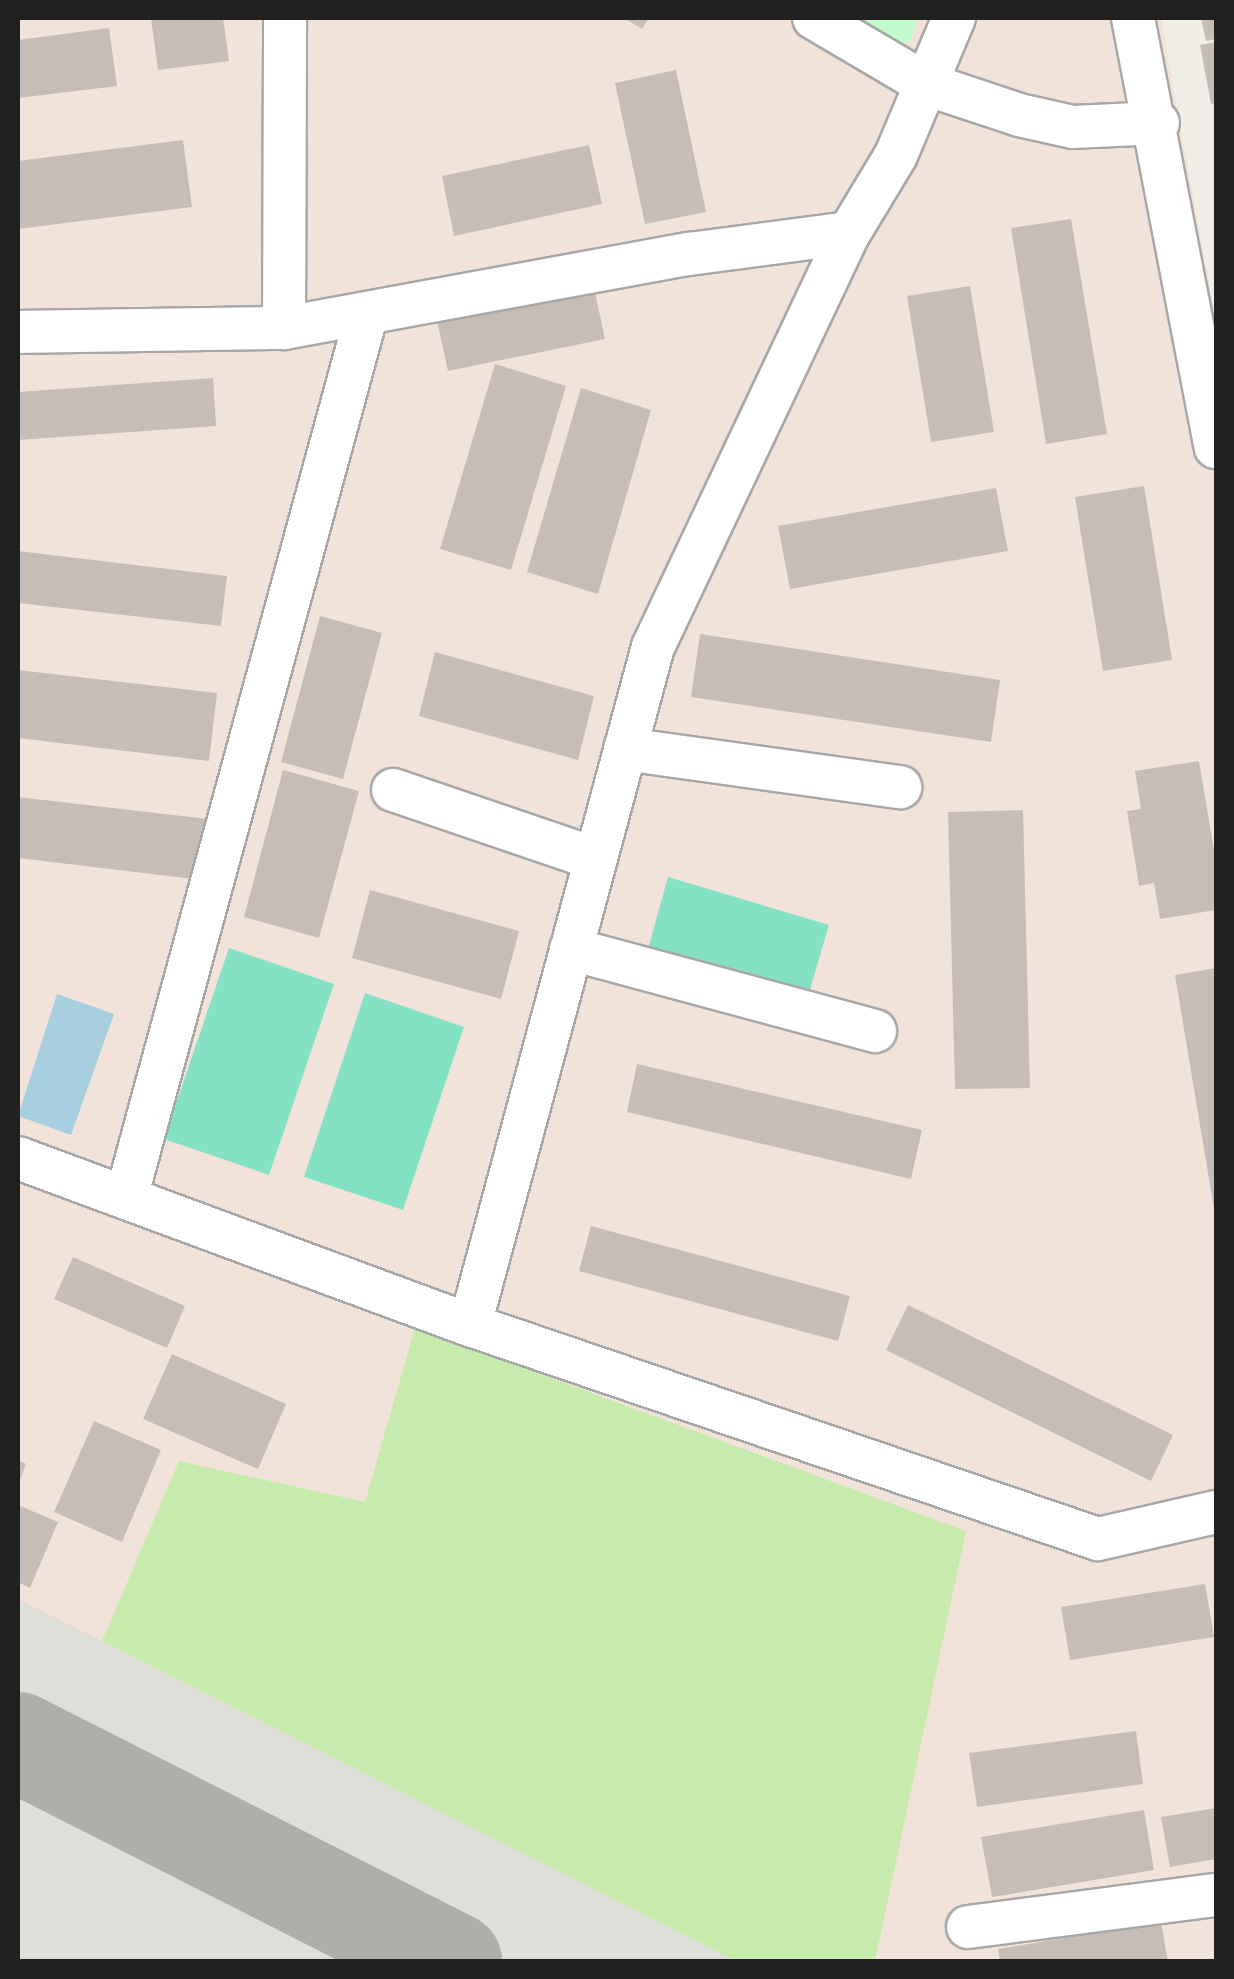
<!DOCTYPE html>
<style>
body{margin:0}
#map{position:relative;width:1234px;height:1979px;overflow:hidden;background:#f1eee7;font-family:Arial,sans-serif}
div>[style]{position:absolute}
.military>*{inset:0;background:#f2e3da}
.airport>*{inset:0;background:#e0ded8}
.grass>*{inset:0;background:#c6ebac}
.park>*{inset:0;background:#c4fbcc}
.pitch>*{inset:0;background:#84e1c4}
.water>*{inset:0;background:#a6cedf}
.taxiway>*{height:100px;margin:-50px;padding:0 50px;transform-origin:50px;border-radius:50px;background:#b0aeaa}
.building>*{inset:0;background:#c6beb6}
.roads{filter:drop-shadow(2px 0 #a7a7a7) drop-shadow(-2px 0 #a7a7a7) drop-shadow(0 2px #a7a7a7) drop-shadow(0 -2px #a7a7a7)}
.street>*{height:42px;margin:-21px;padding:0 21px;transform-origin:21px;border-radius:21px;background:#fff}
span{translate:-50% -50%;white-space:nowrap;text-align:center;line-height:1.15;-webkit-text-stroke:10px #fff;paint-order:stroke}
.frame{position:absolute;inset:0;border:20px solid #202020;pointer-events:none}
</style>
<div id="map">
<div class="military">
<div style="clip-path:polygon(18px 18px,1161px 18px,1216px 321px,1216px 1961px,736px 1961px,18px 1599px)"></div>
</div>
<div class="airport">
<div style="clip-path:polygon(18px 1599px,102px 1641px,736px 1961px,18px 1961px)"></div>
</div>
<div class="grass">
<div style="clip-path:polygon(415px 1328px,966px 1531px,875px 1961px,736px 1961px,102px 1641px,179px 1461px,365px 1502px)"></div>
</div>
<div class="park">
<div style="clip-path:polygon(852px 18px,918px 18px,910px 42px,892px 42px)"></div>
</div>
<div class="pitch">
<div style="clip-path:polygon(668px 877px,829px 925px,806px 1003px,646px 956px)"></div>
<div style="clip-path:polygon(229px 948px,334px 984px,269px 1175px,164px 1139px)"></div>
<div style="clip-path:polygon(365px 993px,464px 1027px,403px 1210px,304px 1177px)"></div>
</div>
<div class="water">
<div style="clip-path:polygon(57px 994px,114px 1014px,71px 1135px,18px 1116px)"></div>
</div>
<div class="taxiway">
<div style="left:18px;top:1742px;width:487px;rotate:26.9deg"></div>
</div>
<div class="building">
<div style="clip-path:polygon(151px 18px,223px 18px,229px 61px,158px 70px)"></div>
<div style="clip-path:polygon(624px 18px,649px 18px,642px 29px)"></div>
<div style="clip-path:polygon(1201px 18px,1216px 18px,1216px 39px,1206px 41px)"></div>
<div style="clip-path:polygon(109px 28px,117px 86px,18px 98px,18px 40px)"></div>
<div style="clip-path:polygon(1216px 42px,1216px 103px,1211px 104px,1200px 45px)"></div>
<div style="clip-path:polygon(676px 70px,706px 212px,645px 224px,615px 83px)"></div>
<div style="clip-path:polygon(183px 140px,192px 207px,18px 229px,18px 161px)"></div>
<div style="clip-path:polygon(589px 145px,602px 204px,454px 236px,442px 176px)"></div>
<div style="clip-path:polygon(1071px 219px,1107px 434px,1046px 444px,1011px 228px)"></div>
<div style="clip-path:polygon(970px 286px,994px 432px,931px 442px,907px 296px)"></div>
<div style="clip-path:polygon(594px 288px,605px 339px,448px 371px,437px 321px)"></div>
<div style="clip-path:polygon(495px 364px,566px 386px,511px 570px,440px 549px)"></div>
<div style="clip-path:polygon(213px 378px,216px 426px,18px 440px,18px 392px)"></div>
<div style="clip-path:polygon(581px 388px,651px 410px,598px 594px,527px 572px)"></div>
<div style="clip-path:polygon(1144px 486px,1172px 660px,1103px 671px,1075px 497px)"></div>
<div style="clip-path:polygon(996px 488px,1008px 551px,790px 589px,778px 526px)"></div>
<div style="clip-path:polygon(18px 551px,227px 576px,221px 626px,18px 603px)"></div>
<div style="clip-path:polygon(320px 616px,382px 633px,343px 779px,281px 762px)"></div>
<div style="clip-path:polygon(700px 634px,1000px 680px,991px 742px,691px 697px)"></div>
<div style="clip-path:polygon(435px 652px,594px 696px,578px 760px,419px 716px)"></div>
<div style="clip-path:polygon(18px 670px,217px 693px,209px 761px,18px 738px)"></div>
<div style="clip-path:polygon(1199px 761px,1216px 862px,1216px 910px,1160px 919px,1154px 883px,1139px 886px,1127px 811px,1141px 809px,1135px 771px)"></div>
<div style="clip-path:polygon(283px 770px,359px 791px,319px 938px,244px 917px)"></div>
<div style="clip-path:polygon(18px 797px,208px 819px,202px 880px,18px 858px)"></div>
<div style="clip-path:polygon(1023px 810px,1030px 1088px,955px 1089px,948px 812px)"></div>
<div style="clip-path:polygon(370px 890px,519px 931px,501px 999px,352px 958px)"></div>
<div style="clip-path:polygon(1216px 968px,1216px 1209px,1214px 1209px,1175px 975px)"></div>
<div style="clip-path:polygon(637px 1064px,922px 1130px,911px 1179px,627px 1112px)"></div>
<div style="clip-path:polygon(591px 1226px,850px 1296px,838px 1341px,579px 1271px)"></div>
<div style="clip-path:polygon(73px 1257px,185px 1306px,167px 1348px,54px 1299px)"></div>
<div style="clip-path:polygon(908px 1305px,1173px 1435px,1151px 1481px,886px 1350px)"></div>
<div style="clip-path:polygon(172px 1354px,286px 1404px,258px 1469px,143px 1419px)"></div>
<div style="clip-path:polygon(94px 1421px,161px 1450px,122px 1542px,54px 1512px)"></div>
<div style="clip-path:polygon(18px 1460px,26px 1464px,18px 1485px)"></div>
<div style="clip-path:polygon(18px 1505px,58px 1522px,30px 1588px,18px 1582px)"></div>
<div style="clip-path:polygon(1205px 1584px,1214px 1637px,1070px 1660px,1061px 1607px)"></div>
<div style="clip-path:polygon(1136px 1731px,1143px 1784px,977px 1807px,969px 1753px)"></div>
<div style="clip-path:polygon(1216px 1808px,1216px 1859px,1170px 1867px,1161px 1817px)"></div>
<div style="clip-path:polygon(1144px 1810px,1154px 1870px,992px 1897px,981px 1837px)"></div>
<div style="clip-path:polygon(1161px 1922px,1168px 1962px,1000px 1962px,998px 1949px)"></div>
</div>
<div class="roads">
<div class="street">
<div style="left:814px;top:18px;width:130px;rotate:30.5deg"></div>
<div style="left:926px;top:84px;width:98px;rotate:18.4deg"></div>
<div style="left:1019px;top:115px;width:55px;rotate:12.5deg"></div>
<div style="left:1073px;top:127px;width:85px;rotate:-2.7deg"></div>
<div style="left:1133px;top:18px;width:437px;rotate:79.1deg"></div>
<div style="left:284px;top:328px;width:310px;rotate:-89.8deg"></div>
<div style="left:18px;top:332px;width:266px;rotate:-0.9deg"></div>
<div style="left:284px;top:328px;width:412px;rotate:-10.4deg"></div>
<div style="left:689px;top:254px;width:161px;rotate:-7.5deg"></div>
<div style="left:625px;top:749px;width:278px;rotate:7.9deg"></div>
<div style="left:393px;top:790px;width:214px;rotate:18.8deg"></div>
<div style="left:571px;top:949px;width:315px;rotate:15.1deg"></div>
<div style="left:18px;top:1158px;width:482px;rotate:20.3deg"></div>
<div style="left:470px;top:1325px;width:663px;rotate:18.82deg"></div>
<div style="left:1098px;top:1539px;width:121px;rotate:-12.9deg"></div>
<div style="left:126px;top:1198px;width:917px;rotate:-74.77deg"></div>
<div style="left:470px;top:1325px;width:702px;rotate:-74.9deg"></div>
<div style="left:653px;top:647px;width:458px;rotate:-64.7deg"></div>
<div style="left:849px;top:233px;width:91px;rotate:-58.9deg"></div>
<div style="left:896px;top:155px;width:149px;rotate:-67.1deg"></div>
<div style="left:968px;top:1927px;width:250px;rotate:-7.4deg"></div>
</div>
</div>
<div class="frame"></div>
</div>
